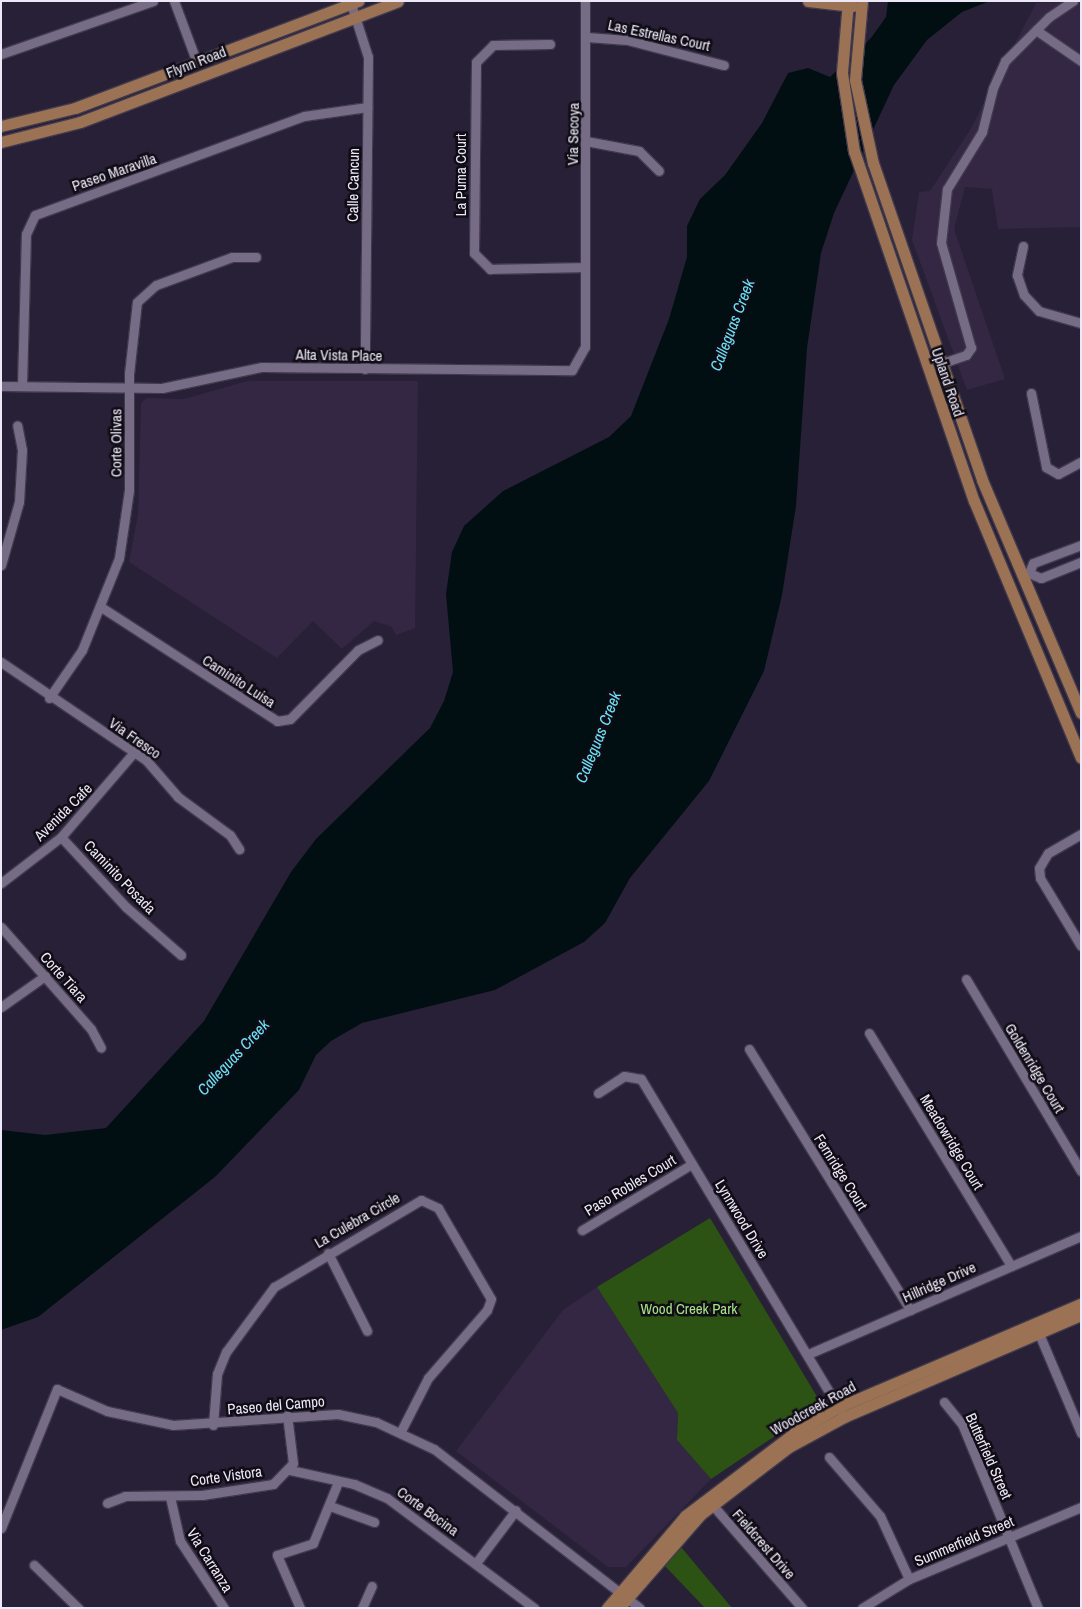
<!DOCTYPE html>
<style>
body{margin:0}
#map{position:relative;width:1082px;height:1609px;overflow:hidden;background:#282036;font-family:"Archivo Narrow",sans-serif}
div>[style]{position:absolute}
.built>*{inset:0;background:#332743}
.green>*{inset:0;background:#2d5314}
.water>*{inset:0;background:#020f12}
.roads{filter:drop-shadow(1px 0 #413a4d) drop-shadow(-1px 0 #413a4d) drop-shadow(0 1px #413a4d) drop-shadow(0 -1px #413a4d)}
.minor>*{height:9px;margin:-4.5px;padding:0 4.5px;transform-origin:4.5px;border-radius:4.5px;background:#766c86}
.major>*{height:11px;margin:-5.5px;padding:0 5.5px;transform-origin:5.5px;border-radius:5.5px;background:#9b7254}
span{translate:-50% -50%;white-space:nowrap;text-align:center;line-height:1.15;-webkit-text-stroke:5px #0f0c15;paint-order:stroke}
.street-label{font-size:15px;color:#ede8f7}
.park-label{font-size:15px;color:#a7e486}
.water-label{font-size:16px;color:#6ce3f7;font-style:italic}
.frame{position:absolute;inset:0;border:2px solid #ede8f7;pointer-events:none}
</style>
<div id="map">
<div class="built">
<div style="clip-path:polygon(1081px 1px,1081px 227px,998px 229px,992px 189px,965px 187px,954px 229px,1005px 379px,967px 390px,912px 240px,919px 192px,930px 191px,970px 130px,1036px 3px)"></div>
<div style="clip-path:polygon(247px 381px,418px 381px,415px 628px,396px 635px,392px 627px,374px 621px,342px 649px,313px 621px,277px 658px,129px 562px,138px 514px,141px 403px,147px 398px,184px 399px)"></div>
<div style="clip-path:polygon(597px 1287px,678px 1413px,677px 1440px,711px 1479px,626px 1567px,608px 1567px,456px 1451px,563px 1310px)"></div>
</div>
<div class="green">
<div style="clip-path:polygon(710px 1218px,819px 1400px,815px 1409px,711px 1479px,677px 1440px,678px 1413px,597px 1287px)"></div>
<div style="clip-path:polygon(681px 1547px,732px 1608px,705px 1608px,664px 1565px)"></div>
</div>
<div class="water">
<div style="clip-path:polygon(888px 1px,990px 1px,962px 12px,927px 40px,894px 85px,834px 213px,821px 253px,807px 348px,796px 506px,782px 595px,764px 671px,709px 781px,630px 878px,605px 923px,584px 942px,495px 990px,362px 1023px,331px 1041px,316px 1055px,299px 1090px,215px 1177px,38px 1317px,1px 1330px,1px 1130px,45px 1135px,106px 1128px,204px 1021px,291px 872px,316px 839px,430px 728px,444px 701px,453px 672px,446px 594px,452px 552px,464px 526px,503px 491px,609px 437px,631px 416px,669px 319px,687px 257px,687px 226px,700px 199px,725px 175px,762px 123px,788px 73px,808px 68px,830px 77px,871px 38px,886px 17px)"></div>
</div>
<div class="roads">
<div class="minor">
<div style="left:174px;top:1px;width:63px;rotate:69.6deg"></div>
<div style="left:351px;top:4px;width:56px;rotate:72.2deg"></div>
<div style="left:368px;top:57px;width:312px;rotate:90.6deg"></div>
<div style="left:1036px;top:30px;width:55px;rotate:34.6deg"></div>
<div style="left:587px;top:37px;width:40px;rotate:4.3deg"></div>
<div style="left:627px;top:40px;width:100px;rotate:14.5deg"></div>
<div style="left:550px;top:44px;width:57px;rotate:179deg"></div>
<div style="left:493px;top:45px;width:24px;rotate:135deg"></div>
<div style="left:476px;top:62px;width:191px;rotate:90.6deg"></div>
<div style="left:474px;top:253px;width:23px;rotate:45deg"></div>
<div style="left:490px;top:269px;width:94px;rotate:-1.2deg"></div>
<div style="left:1px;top:54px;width:161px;rotate:-19.2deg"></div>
<div style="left:586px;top:141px;width:54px;rotate:10.7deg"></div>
<div style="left:639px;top:151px;width:28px;rotate:45deg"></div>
<div style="left:1023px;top:246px;width:30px;rotate:102deg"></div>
<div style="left:1017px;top:275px;width:21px;rotate:71deg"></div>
<div style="left:1024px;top:295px;width:22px;rotate:47deg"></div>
<div style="left:1039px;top:311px;width:44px;rotate:15.9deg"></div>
<div style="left:928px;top:368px;width:40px;rotate:-18.9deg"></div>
<div style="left:966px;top:355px;width:9px;rotate:-54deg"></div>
<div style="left:971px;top:348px;width:109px;rotate:-105.9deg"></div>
<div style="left:941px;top:243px;width:54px;rotate:-83.7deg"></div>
<div style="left:947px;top:189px;width:67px;rotate:-58.4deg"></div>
<div style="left:982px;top:132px;width:45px;rotate:-76deg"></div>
<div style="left:993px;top:88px;width:30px;rotate:-66deg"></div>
<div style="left:1005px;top:61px;width:62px;rotate:-45deg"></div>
<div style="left:1049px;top:17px;width:29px;rotate:-34deg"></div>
<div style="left:22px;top:385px;width:151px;rotate:-88.5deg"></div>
<div style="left:26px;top:234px;width:21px;rotate:-65deg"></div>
<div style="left:35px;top:215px;width:287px;rotate:-20.2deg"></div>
<div style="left:304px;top:116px;width:64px;rotate:-8.1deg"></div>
<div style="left:1px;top:386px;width:161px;rotate:0.7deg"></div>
<div style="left:162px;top:388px;width:102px;rotate:-11.9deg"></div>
<div style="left:262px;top:367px;width:310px;rotate:0.6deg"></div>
<div style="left:572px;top:370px;width:26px;rotate:-61deg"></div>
<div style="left:585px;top:347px;width:346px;rotate:-90deg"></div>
<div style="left:1031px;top:393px;width:76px;rotate:78.5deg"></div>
<div style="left:1046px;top:467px;width:14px;rotate:30deg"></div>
<div style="left:1058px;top:474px;width:26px;rotate:-28deg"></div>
<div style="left:1081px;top:545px;width:51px;rotate:159.4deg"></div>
<div style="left:1033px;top:563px;width:11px;rotate:112deg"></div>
<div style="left:1029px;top:573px;width:13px;rotate:23deg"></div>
<div style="left:1041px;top:578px;width:43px;rotate:-21.8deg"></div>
<div style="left:1px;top:565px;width:66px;rotate:-74.1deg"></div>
<div style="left:19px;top:502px;width:52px;rotate:-86.7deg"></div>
<div style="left:22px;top:450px;width:25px;rotate:-101deg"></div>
<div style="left:101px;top:607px;width:210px;rotate:32.9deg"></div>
<div style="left:277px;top:721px;width:13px;rotate:-9deg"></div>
<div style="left:290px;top:719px;width:97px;rotate:-45.4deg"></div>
<div style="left:358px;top:650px;width:22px;rotate:-27deg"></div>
<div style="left:1px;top:662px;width:175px;rotate:34.1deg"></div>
<div style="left:146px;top:760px;width:49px;rotate:49.1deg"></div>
<div style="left:178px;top:797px;width:64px;rotate:36.2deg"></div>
<div style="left:230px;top:835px;width:17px;rotate:57deg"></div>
<div style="left:49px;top:698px;width:58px;rotate:-55.5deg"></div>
<div style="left:82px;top:650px;width:99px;rotate:-68.1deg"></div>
<div style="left:119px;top:558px;width:69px;rotate:-81.6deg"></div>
<div style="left:129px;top:490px;width:116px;rotate:-90deg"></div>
<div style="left:129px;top:374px;width:72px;rotate:-83.7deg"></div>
<div style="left:137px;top:302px;width:25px;rotate:-42deg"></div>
<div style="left:156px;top:285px;width:81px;rotate:-20.2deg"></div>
<div style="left:232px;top:257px;width:24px"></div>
<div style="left:1081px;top:834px;width:38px;rotate:150deg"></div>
<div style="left:1048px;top:853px;width:17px;rotate:121deg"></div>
<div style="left:1039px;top:868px;width:10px;rotate:84deg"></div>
<div style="left:1040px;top:878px;width:79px;rotate:58.9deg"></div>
<div style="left:61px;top:837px;width:96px;rotate:47.1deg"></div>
<div style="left:126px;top:907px;width:73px;rotate:41.1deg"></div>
<div style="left:1px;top:883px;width:76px;rotate:-37.5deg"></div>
<div style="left:61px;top:837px;width:112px;rotate:-49.3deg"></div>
<div style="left:1px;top:927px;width:136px;rotate:48.6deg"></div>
<div style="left:91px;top:1029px;width:21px;rotate:62deg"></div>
<div style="left:966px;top:979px;width:224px;rotate:59.1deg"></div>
<div style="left:1px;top:1007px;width:54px;rotate:-35.2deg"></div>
<div style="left:869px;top:1033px;width:273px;rotate:58.6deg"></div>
<div style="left:749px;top:1049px;width:307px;rotate:58.3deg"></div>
<div style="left:598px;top:1093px;width:31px;rotate:-33deg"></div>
<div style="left:624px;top:1076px;width:17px;rotate:10deg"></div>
<div style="left:641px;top:1079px;width:388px;rotate:59deg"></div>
<div style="left:582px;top:1230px;width:128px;rotate:-31deg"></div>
<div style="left:328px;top:1253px;width:87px;rotate:63.4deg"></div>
<div style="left:1037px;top:1329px;width:113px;rotate:67.1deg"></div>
<div style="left:808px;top:1354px;width:297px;rotate:-23.4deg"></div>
<div style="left:944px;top:1402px;width:28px;rotate:51deg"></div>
<div style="left:962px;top:1424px;width:199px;rotate:67.6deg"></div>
<div style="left:213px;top:1425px;width:51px;rotate:-85.5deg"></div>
<div style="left:217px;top:1374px;width:24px;rotate:-68deg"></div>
<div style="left:226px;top:1352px;width:81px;rotate:-53.6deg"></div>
<div style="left:274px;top:1287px;width:171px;rotate:-30.6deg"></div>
<div style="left:421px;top:1200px;width:19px;rotate:25deg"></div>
<div style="left:438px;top:1208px;width:105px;rotate:59.8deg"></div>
<div style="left:491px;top:1299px;width:12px;rotate:110deg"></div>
<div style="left:487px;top:1310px;width:90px;rotate:130.9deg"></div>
<div style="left:428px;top:1378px;width:59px;rotate:117deg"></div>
<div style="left:829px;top:1457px;width:78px;rotate:49.2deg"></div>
<div style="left:880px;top:1516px;width:69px;rotate:65.3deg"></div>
<div style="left:290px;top:1470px;width:66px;rotate:12.3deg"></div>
<div style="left:354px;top:1484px;width:36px;rotate:23deg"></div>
<div style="left:387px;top:1498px;width:184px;rotate:36.8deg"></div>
<div style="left:170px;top:1497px;width:45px;rotate:77.2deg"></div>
<div style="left:180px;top:1541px;width:80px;rotate:56.7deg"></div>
<div style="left:709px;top:1501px;width:142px;rotate:49deg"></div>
<div style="left:107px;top:1503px;width:19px;rotate:-21deg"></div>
<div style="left:125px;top:1496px;width:77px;rotate:-0.7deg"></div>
<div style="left:202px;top:1495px;width:72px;rotate:-8.8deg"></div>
<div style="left:273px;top:1484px;width:29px;rotate:-46deg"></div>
<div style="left:293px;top:1463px;width:48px;rotate:-97.1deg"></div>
<div style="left:330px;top:1506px;width:47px;rotate:20deg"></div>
<div style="left:1px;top:1528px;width:150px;rotate:-68.1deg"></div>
<div style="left:57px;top:1389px;width:55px;rotate:23.7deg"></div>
<div style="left:107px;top:1411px;width:67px;rotate:12deg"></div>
<div style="left:173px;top:1425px;width:165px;rotate:-3.8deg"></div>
<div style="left:338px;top:1414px;width:39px;rotate:12deg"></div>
<div style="left:376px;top:1422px;width:64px;rotate:25deg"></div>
<div style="left:434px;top:1449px;width:260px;rotate:37.7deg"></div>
<div style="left:476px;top:1563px;width:66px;rotate:-53deg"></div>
<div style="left:34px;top:1565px;width:62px;rotate:44.3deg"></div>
<div style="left:300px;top:1608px;width:58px;rotate:-113.5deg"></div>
<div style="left:277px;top:1555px;width:38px;rotate:-18deg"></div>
<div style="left:313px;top:1543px;width:66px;rotate:-67.7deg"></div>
<div style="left:362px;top:1608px;width:24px;rotate:-66deg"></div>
<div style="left:862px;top:1608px;width:55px;rotate:-31.7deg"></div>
<div style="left:909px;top:1579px;width:186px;rotate:-22.7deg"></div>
</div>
<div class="major">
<div style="left:808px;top:1px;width:45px;rotate:6.3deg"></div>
<div style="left:848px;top:1px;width:72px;rotate:94.8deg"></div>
<div style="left:842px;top:73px;width:79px;rotate:81.3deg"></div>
<div style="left:854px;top:151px;width:370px;rotate:71.1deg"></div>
<div style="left:974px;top:501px;width:278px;rotate:67.4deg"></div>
<div style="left:862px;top:1px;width:79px;rotate:95.1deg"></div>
<div style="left:855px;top:80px;width:85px;rotate:77.8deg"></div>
<div style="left:873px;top:163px;width:335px;rotate:71deg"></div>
<div style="left:982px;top:480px;width:253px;rotate:67deg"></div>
<div style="left:1px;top:126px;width:76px;rotate:-13.7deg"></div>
<div style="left:75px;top:108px;width:303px;rotate:-20.7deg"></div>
<div style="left:1px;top:142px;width:81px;rotate:-14.2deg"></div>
<div style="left:80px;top:122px;width:340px;rotate:-20.8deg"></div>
<div style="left:607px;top:1608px;width:121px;rotate:-49.7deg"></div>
<div style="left:685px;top:1516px;width:141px;rotate:-37.2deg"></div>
<div style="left:797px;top:1431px;width:48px;rotate:-29.7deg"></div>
<div style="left:839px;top:1407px;width:263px;rotate:-23.1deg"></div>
<div style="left:619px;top:1608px;width:123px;rotate:-48.9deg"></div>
<div style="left:700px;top:1515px;width:112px;rotate:-37.4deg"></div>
<div style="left:789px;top:1447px;width:63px;rotate:-28.6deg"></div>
<div style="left:844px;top:1417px;width:258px;rotate:-23.3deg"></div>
</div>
</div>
<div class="street-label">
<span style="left:659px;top:35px;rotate:12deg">Las Estrellas Court</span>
<span style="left:196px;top:62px;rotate:-21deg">Flynn Road</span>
<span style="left:573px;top:134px;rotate:-89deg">Via Secoya</span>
<span style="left:114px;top:172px;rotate:-19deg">Paseo Maravilla</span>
<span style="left:461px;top:175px;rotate:-90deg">La Puma Court</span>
<span style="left:353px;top:185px;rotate:-89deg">Calle Cancun</span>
<span style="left:339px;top:355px;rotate:1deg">Alta Vista Place</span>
<span style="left:948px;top:382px;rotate:71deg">Upland Road</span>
<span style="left:116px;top:443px;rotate:-90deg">Corte Olivas</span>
<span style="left:239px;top:681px;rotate:33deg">Caminito Luisa</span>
<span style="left:135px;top:738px;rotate:35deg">Via Fresco</span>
<span style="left:63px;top:812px;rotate:-45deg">Avenida Cafe</span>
<span style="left:120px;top:877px;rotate:46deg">Caminito Posada</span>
<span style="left:64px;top:977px;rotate:48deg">Corte Tiara</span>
<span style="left:1035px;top:1068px;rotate:59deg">Goldenridge Court</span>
<span style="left:952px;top:1142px;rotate:59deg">Meadowridge Court</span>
<span style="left:841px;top:1172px;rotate:58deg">Fernridge Court</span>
<span style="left:630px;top:1185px;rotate:-31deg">Paso Robles Court</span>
<span style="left:742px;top:1219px;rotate:59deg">Lynnwood Drive</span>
<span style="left:357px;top:1220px;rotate:-30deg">La Culebra Circle</span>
<span style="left:939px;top:1282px;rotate:-24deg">Hillridge Drive</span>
<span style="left:276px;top:1405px;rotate:-5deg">Paseo del Campo</span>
<span style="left:813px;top:1408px;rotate:-29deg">Woodcreek Road</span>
<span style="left:989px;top:1456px;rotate:66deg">Butterfield Street</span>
<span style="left:226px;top:1476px;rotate:-8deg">Corte Vistora</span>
<span style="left:428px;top:1511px;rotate:36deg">Corte Bocina</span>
<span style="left:964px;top:1541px;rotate:-23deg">Summerfield Street</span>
<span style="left:764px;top:1544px;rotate:49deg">Fieldcrest Drive</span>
<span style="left:210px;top:1560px;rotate:58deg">Via Carranza</span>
</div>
<div class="park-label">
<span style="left:689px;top:1309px">Wood Creek Park</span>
</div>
<div class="water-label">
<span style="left:732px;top:325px;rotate:-69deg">Calleguas Creek</span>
<span style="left:598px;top:737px;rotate:-68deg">Calleguas Creek</span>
<span style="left:233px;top:1057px;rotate:-47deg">Calleguas Creek</span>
</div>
<div class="frame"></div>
</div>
